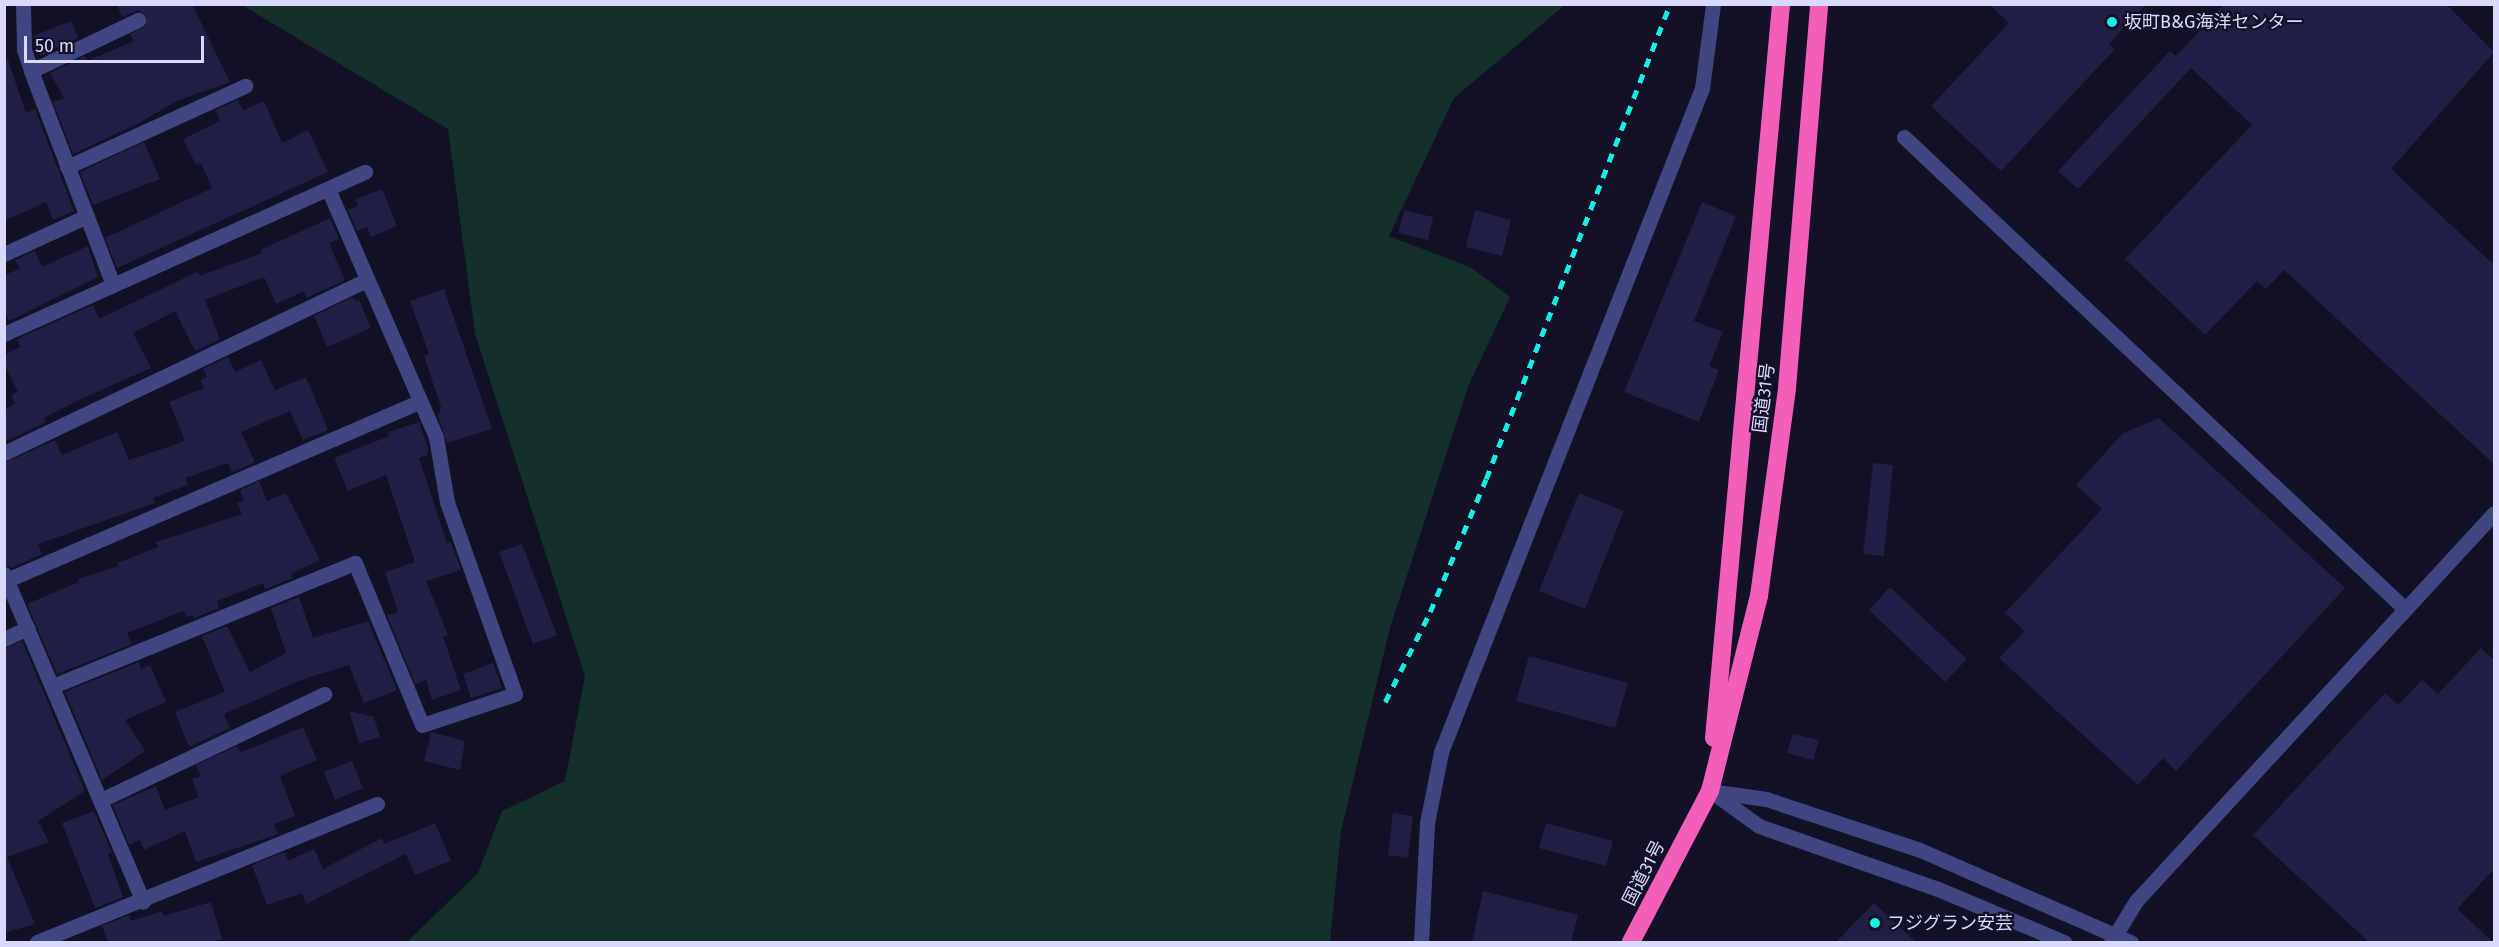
<!DOCTYPE html>
<meta charset="utf-8">
<style>
body{margin:0}
#map{position:relative;width:2499px;height:947px;overflow:hidden;background:#121126;font-family:"Fira Sans","Noto Sans JP",sans-serif}
div>[style]{position:absolute}
.green>*{inset:0;background:#152f2b}
.building>*{inset:0;background:#221f45}
.minor>*{height:15px;margin:-7.5px;padding:0 7.5px;transform-origin:7.5px;border-radius:7.5px;background:#404681}
.highway>*{height:18px;margin:-9px;padding:0 9px;transform-origin:9px;border-radius:9px;background:#f35eb8}
.rail>*{height:4.5px;margin-top:-2.25px;transform-origin:0;background:repeating-linear-gradient(90deg,#14ede8 0 9px,transparent 0 17px)}
.dots>*{width:16px;height:16px;translate:-50% -50%;box-sizing:border-box;border:3px solid #121126;border-radius:50%}
span{translate:-50% -50%;white-space:nowrap;text-align:center;line-height:1.15;-webkit-text-stroke:4.5px #121126;paint-order:stroke}
.poi-label{font-size:18px;color:#d9d9fc}
.left{translate:0 -50%;text-align:left}
.street-label{font-size:18px;color:#d9d9fc}
.frame{position:absolute;inset:0;border:6px solid #d9d9fc;pointer-events:none}
.scale{position:absolute;left:24px;top:36px;width:180px;height:27px;box-sizing:border-box;border:3px solid #d9d9fc;border-top:0;padding-left:8px;font-size:18px;line-height:21px;white-space:nowrap;color:#d9d9fc;-webkit-text-stroke:4px #121126;paint-order:stroke}
</style>
<div id="map">
<div class="green">
<div style="clip-path:polygon(242px 5px,1565px 5px,1454px 98px,1389px 236px,1472px 268px,1510px 297px,1468px 387px,1390px 628px,1341px 831px,1330px 942px,407px 942px,478px 873px,502px 811px,565px 781px,585px 676px,475px 334px,448px 129px)"></div>
</div>
<div class="building">
<div style="clip-path:polygon(117px 4px,192px 4px,230px 82px,179px 100px,137px 124px,73px 154px,53px 102px,64px 98px,50px 73px,85px 56px,87px 61px,134px 41px,130px 34px,146px 26px,147px 16px,138px 10px,122px 17px)"></div>
<div style="clip-path:polygon(1989px 4px,2146px 4px,2109px 44px,2115px 49px,2001px 171px,1931px 106px,2009px 23px)"></div>
<div style="clip-path:polygon(2225px 4px,2446px 4px,2494px 52px,2391px 169px,2494px 265px,2494px 464px,2284px 270px,2266px 289px,2257px 281px,2205px 335px,2125px 259px,2252px 125px,2191px 68px,2078px 189px,2058px 171px,2170px 51px,2176px 56px)"></div>
<div style="clip-path:polygon(71px 21px,78px 38px,40px 56px,33px 36px)"></div>
<div style="clip-path:polygon(4px 60px,8px 60px,26px 113px,35px 109px,74px 211px,53px 220px,46px 202px,4px 221px)"></div>
<div style="clip-path:polygon(238px 100px,243px 110px,264px 101px,282px 143px,308px 130px,328px 172px,117px 268px,105px 238px,212px 188px,201px 163px,196px 165px,183px 139px,220px 121px,215px 110px)"></div>
<div style="clip-path:polygon(144px 142px,160px 179px,93px 205px,80px 172px)"></div>
<div style="clip-path:polygon(382px 189px,397px 226px,371px 237px,367px 227px,357px 231px,348px 210px,358px 206px,356px 199px)"></div>
<div style="clip-path:polygon(1702px 202px,1736px 216px,1694px 321px,1723px 332px,1709px 366px,1719px 370px,1699px 422px,1624px 392px)"></div>
<div style="clip-path:polygon(1404px 210px,1433px 217px,1428px 240px,1398px 233px)"></div>
<div style="clip-path:polygon(1475px 210px,1511px 220px,1502px 256px,1466px 247px)"></div>
<div style="clip-path:polygon(330px 218px,339px 239px,329px 243px,345px 280px,306px 298px,304px 291px,276px 304px,264px 277px,205px 300px,220px 339px,195px 351px,175px 311px,133px 333px,151px 368px,83px 398px,44px 418px,46px 422px,4px 442px,4px 410px,15px 404px,11px 395px,18px 392px,4px 364px,4px 355px,20px 347px,17px 339px,93px 305px,99px 319px,197px 272px,200px 276px,262px 253px,260px 250px)"></div>
<div style="clip-path:polygon(88px 246px,98px 277px,9px 321px,4px 308px,4px 275px,20px 269px,15px 260px,35px 251px,42px 267px)"></div>
<div style="clip-path:polygon(444px 289px,492px 429px,447px 443px,438px 416px,441px 407px,424px 356px,429px 354px,410px 301px)"></div>
<div style="clip-path:polygon(353px 297px,355px 301px,359px 300px,371px 328px,327px 347px,314px 316px)"></div>
<div style="clip-path:polygon(228px 357px,235px 372px,261px 360px,275px 390px,306px 377px,328px 430px,303px 440px,290px 411px,241px 432px,255px 462px,232px 472px,228px 463px,185px 478px,188px 485px,153px 498px,155px 503px,38px 544px,42px 554px,11px 568px,4px 564px,4px 463px,55px 440px,62px 455px,117px 432px,129px 460px,185px 441px,169px 402px,204px 388px,200px 380px,207px 377px,203px 369px)"></div>
<div style="clip-path:polygon(2159px 418px,2345px 588px,2176px 771px,2163px 758px,2138px 785px,1999px 658px,2025px 631px,2005px 613px,2102px 509px,2076px 485px,2123px 433px)"></div>
<div style="clip-path:polygon(419px 422px,428px 448px,427px 455px,419px 458px,447px 543px,451px 542px,461px 570px,426px 581px,448px 635px,443px 636px,461px 690px,432px 700px,426px 680px,415px 684px,387px 615px,398px 612px,385px 572px,415px 562px,386px 475px,348px 491px,334px 458px,389px 436px,388px 432px)"></div>
<div style="clip-path:polygon(1873px 463px,1893px 465px,1884px 556px,1863px 554px)"></div>
<div style="clip-path:polygon(259px 481px,267px 501px,286px 493px,320px 560px,291px 574px,292px 578px,265px 589px,263px 583px,217px 601px,219px 608px,194px 618px,193px 615px,186px 617px,184px 611px,127px 633px,132px 644px,57px 674px,27px 604px,79px 582px,78px 579px,119px 566px,117px 563px,158px 547px,156px 542px,242px 514px,237px 503px,244px 500px,240px 490px)"></div>
<div style="clip-path:polygon(1579px 493px,1624px 511px,1585px 609px,1539px 591px)"></div>
<div style="clip-path:polygon(522px 544px,557px 635px,533px 644px,499px 552px)"></div>
<div style="clip-path:polygon(1890px 587px,1967px 659px,1945px 682px,1869px 610px)"></div>
<div style="clip-path:polygon(299px 597px,313px 638px,368px 621px,397px 690px,364px 703px,349px 665px,301px 680px,224px 714px,230px 728px,189px 747px,175px 712px,225px 692px,202px 636px,227px 626px,250px 672px,286px 653px,271px 608px)"></div>
<div style="clip-path:polygon(22px 641px,85px 791px,38px 821px,49px 842px,7px 857px,35px 924px,4px 933px,4px 649px)"></div>
<div style="clip-path:polygon(2481px 648px,2494px 660px,2494px 869px,2457px 909px,2493px 942px,2369px 942px,2253px 835px,2385px 693px,2398px 705px,2422px 680px,2438px 694px)"></div>
<div style="clip-path:polygon(1529px 656px,1628px 683px,1615px 728px,1516px 701px)"></div>
<div style="clip-path:polygon(139px 662px,141px 669px,150px 665px,166px 702px,125px 720px,145px 751px,102px 780px,65px 692px)"></div>
<div style="clip-path:polygon(493px 663px,502px 688px,471px 698px,463px 674px)"></div>
<div style="clip-path:polygon(349px 711px,374px 717px,380px 737px,359px 743px)"></div>
<div style="clip-path:polygon(303px 727px,317px 760px,280px 776px,295px 816px,274px 824px,278px 834px,196px 862px,185px 831px,144px 850px,140px 840px,129px 845px,113px 805px,156px 786px,165px 810px,199px 797px,192px 779px,201px 776px,196px 765px,237px 746px,241px 752px)"></div>
<div style="clip-path:polygon(431px 732px,465px 741px,460px 770px,424px 761px)"></div>
<div style="clip-path:polygon(1793px 734px,1819px 740px,1813px 760px,1787px 753px)"></div>
<div style="clip-path:polygon(352px 761px,363px 788px,335px 800px,324px 772px)"></div>
<div style="clip-path:polygon(94px 811px,112px 853px,108px 854px,123px 897px,95px 908px,62px 823px)"></div>
<div style="clip-path:polygon(1393px 813px,1413px 816px,1408px 858px,1388px 855px)"></div>
<div style="clip-path:polygon(435px 823px,451px 861px,415px 875px,406px 854px,306px 904px,302px 893px,267px 905px,252px 865px,285px 852px,288px 861px,314px 849px,323px 869px,382px 838px,385px 844px)"></div>
<div style="clip-path:polygon(1546px 823px,1613px 841px,1606px 866px,1539px 848px)"></div>
<div style="clip-path:polygon(1483px 891px,1578px 915px,1571px 942px,1472px 942px)"></div>
<div style="clip-path:polygon(211px 902px,222px 939px,209px 942px,108px 942px,102px 926px,129px 915px,131px 921px,162px 911px,164px 916px)"></div>
<div style="clip-path:polygon(1874px 903px,1916px 942px,1836px 942px)"></div>
</div>
<div class="minor">
<div style="left:23px;top:4px;width:45px;rotate:88.7deg"></div>
<div style="left:24px;top:49px;width:23px;rotate:72deg"></div>
<div style="left:31px;top:71px;width:229px;rotate:69deg"></div>
<div style="left:31px;top:71px;width:119px;rotate:-25.5deg"></div>
<div style="left:1904px;top:137px;width:688px;rotate:43.29deg"></div>
<div style="left:67px;top:167px;width:196px;rotate:-24.5deg"></div>
<div style="left:4px;top:254px;width:91px;rotate:-24.6deg"></div>
<div style="left:4px;top:334px;width:396px;rotate:-24.2deg"></div>
<div style="left:4px;top:453px;width:400px;rotate:-25.5deg"></div>
<div style="left:4px;top:574px;width:356px;rotate:67deg"></div>
<div style="left:7px;top:580px;width:450px;rotate:-23.4deg"></div>
<div style="left:4px;top:639px;width:26px;rotate:-25deg"></div>
<div style="left:53px;top:686px;width:326px;rotate:-22.2deg"></div>
<div style="left:355px;top:563px;width:175px;rotate:67.5deg"></div>
<div style="left:422px;top:725px;width:98px;rotate:-18.4deg"></div>
<div style="left:515px;top:694px;width:204px;rotate:-109.5deg"></div>
<div style="left:447px;top:502px;width:66px;rotate:-99.6deg"></div>
<div style="left:436px;top:437px;width:270px;rotate:-113.5deg"></div>
<div style="left:1710px;top:791px;width:57px;rotate:8.1deg"></div>
<div style="left:1766px;top:799px;width:162px;rotate:18.3deg"></div>
<div style="left:1920px;top:850px;width:230px;rotate:23.6deg"></div>
<div style="left:1712px;top:792px;width:58px;rotate:35.9deg"></div>
<div style="left:1759px;top:826px;width:190px;rotate:19.4deg"></div>
<div style="left:1938px;top:889px;width:137px;rotate:22.8deg"></div>
<div style="left:103px;top:799px;width:245px;rotate:-25.4deg"></div>
<div style="left:37px;top:942px;width:367px;rotate:-22.1deg"></div>
<div style="left:1421px;top:942px;width:119px;rotate:-87.1deg"></div>
<div style="left:1427px;top:823px;width:72px;rotate:-78.8deg"></div>
<div style="left:1441px;top:752px;width:713px;rotate:-68.54deg"></div>
<div style="left:1702px;top:88px;width:85px;rotate:-82.5deg"></div>
<div style="left:2111px;top:942px;width:48px;rotate:-58.6deg"></div>
<div style="left:2136px;top:901px;width:528px;rotate:-47.3deg"></div>
</div>
<div class="highway">
<div style="left:1714px;top:738px;width:737px;rotate:-84.78deg"></div>
<div style="left:1631px;top:942px;width:170px;rotate:-62.4deg"></div>
<div style="left:1710px;top:791px;width:201px;rotate:-75.9deg"></div>
<div style="left:1759px;top:596px;width:210px;rotate:-82.3deg"></div>
<div style="left:1787px;top:388px;width:385px;rotate:-85.2deg"></div>
</div>
<div class="rail">
<div style="left:1385px;top:702px;width:101px;rotate:-63.4deg"></div>
<div style="left:1430px;top:612px;width:144px;rotate:-67.2deg"></div>
<div style="left:1486px;top:479px;width:509px;rotate:-68.83deg"></div>
</div>
<div class="dots">
<div style="left:2112px;top:22px;background:#14ede8"></div>
<div style="left:1875px;top:923px;background:#14ede8"></div>
</div>
<div class="poi-label">
<span class="left" style="left:2124px;top:22px">坂町B&amp;G海洋センター</span>
<span class="left" style="left:1887px;top:923px">フジグラン安芸</span>
</div>
<div class="street-label">
<span style="left:1764px;top:398px;rotate:-83deg">国道31号</span>
<span style="left:1644px;top:873px;rotate:-63deg">国道31号</span>
</div>
<div class="frame"></div>
<div class="scale">50 m</div>
</div>
